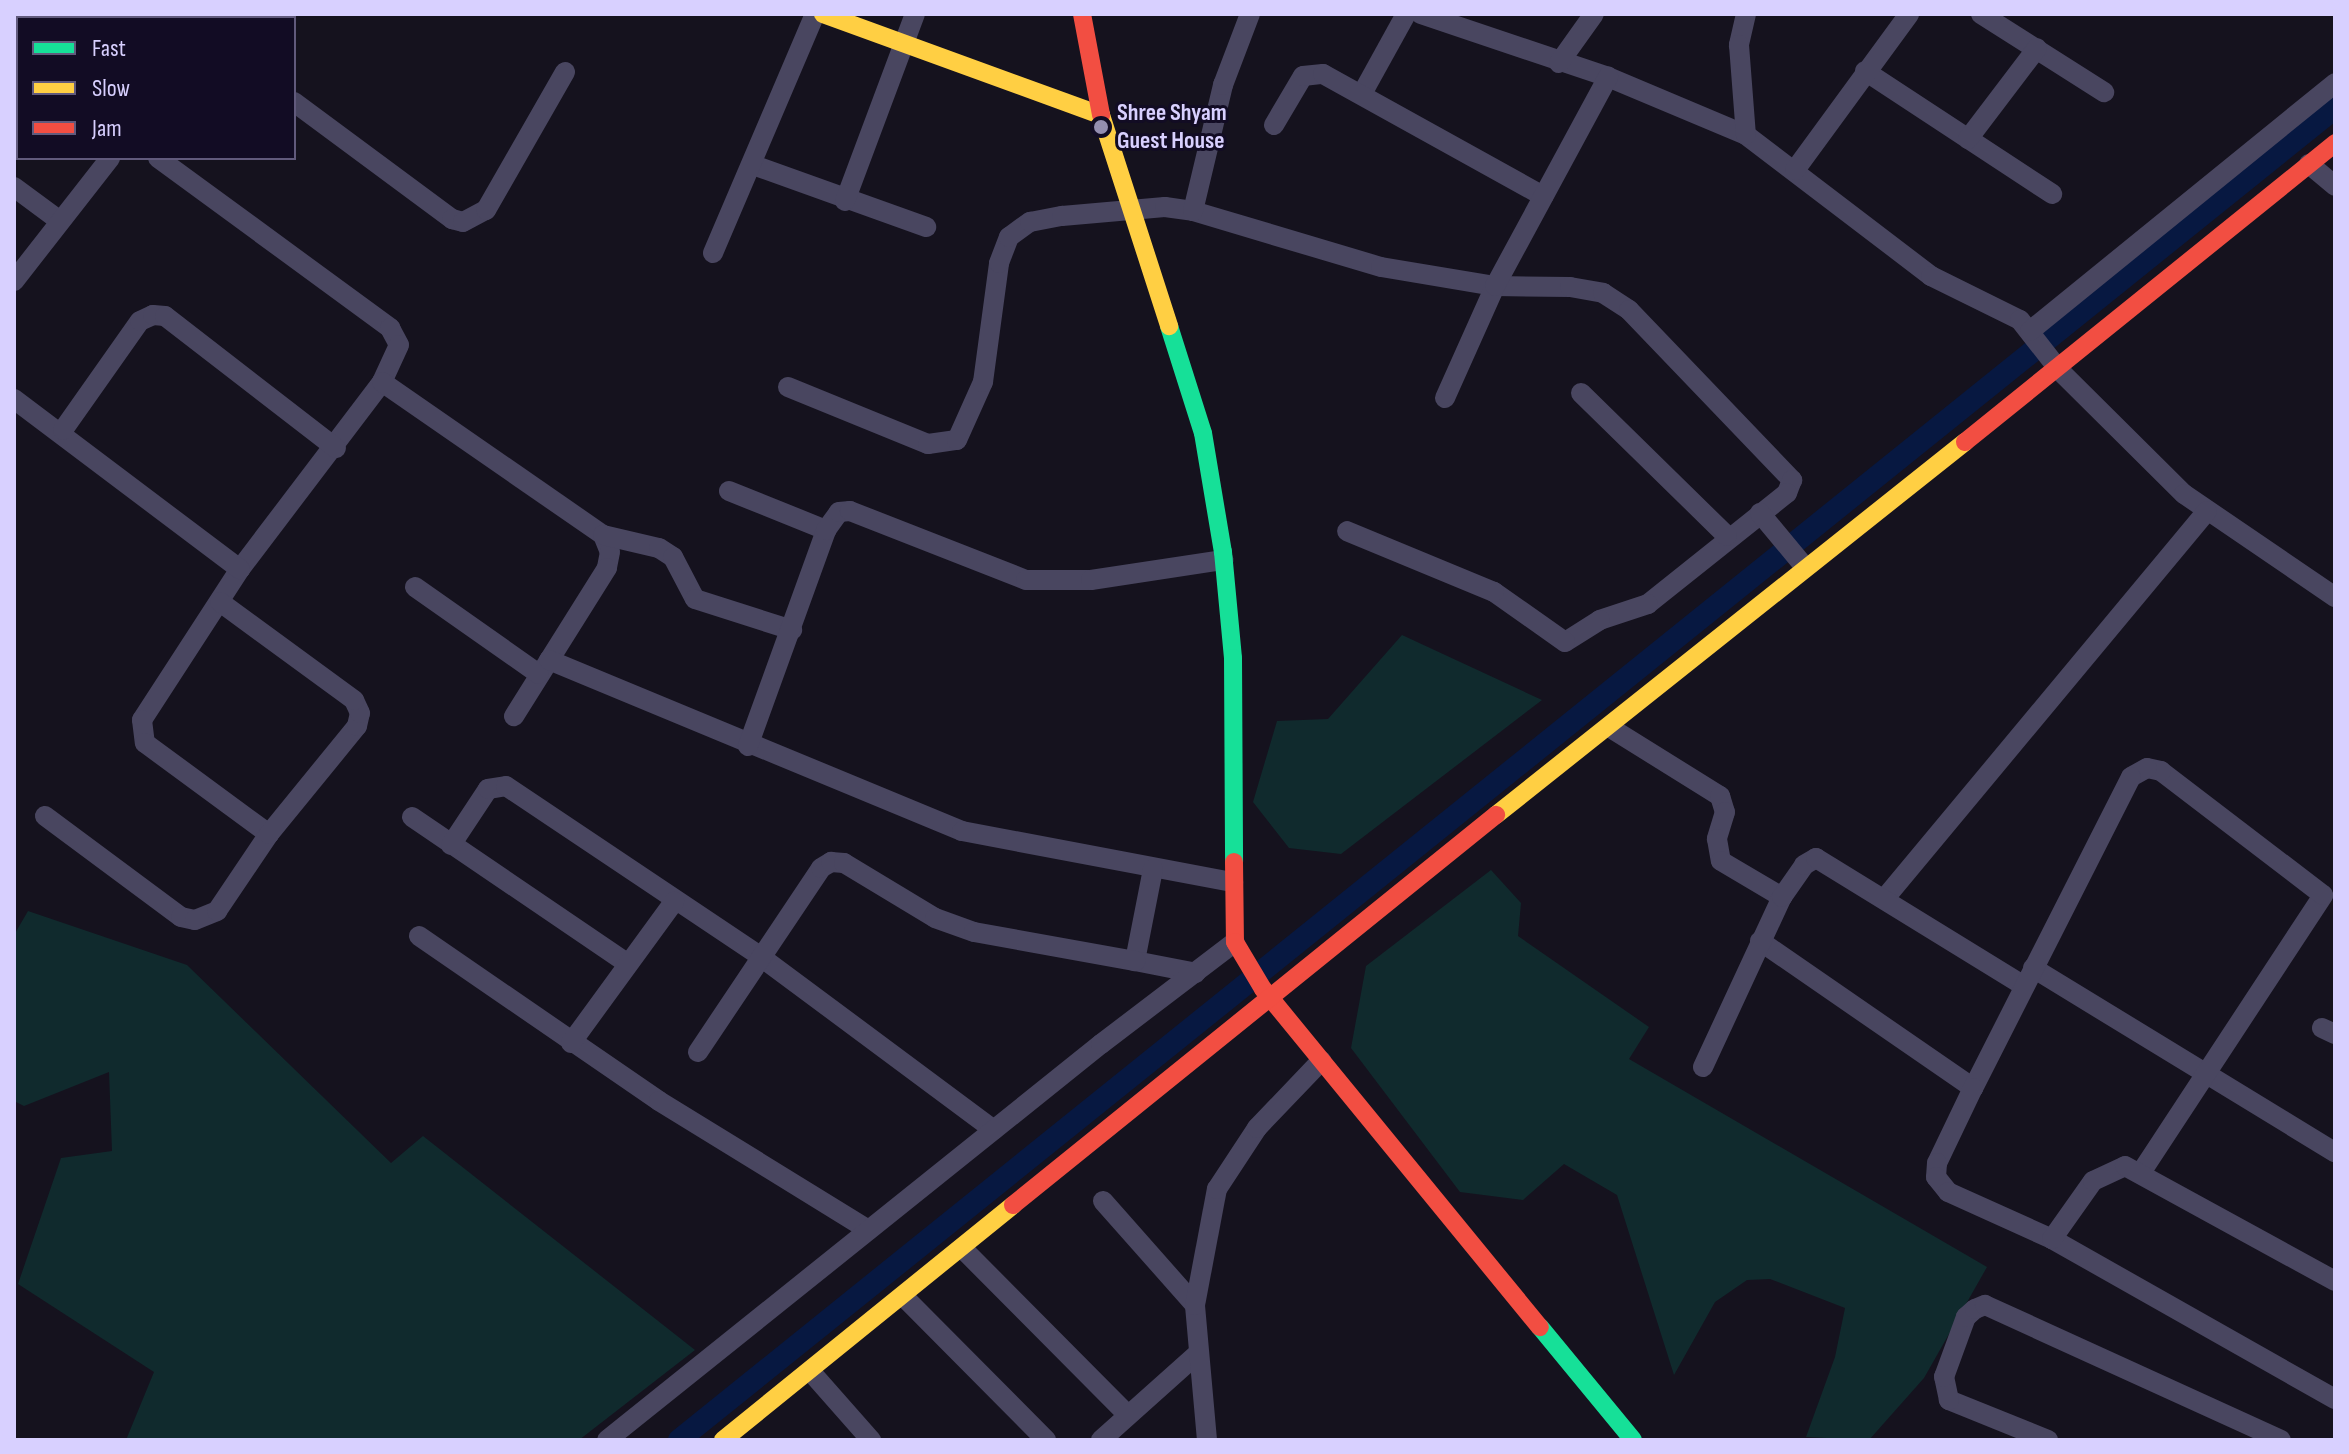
<!DOCTYPE html>
<style>
body{margin:0}
#map{position:relative;width:2349px;height:1454px;overflow:hidden;background:#15121e;font-family:"Sofia Sans Condensed",sans-serif}
div>[style]{position:absolute}
.green>*{inset:0;background:#102a2d}
.canal>*{height:22px;margin:-11px;padding:0 11px;transform-origin:11px;border-radius:11px;background:#071841}
.street>*{height:20px;margin:-10px;padding:0 10px;transform-origin:10px;border-radius:10px;background:#494660}
.fast>*{height:18px;margin:-9px;padding:0 9px;transform-origin:9px;border-radius:9px;background:#16e098}
.slow>*{height:18px;margin:-9px;padding:0 9px;transform-origin:9px;border-radius:9px;background:#ffcf43}
.jam>*{height:18px;margin:-9px;padding:0 9px;transform-origin:9px;border-radius:9px;background:#f24e42}
.dots>*{width:22px;height:22px;translate:-50% -50%;box-sizing:border-box;border:4px solid #120c24;border-radius:50%}
span{translate:-50% -50%;white-space:nowrap;text-align:center;line-height:1.15;-webkit-text-stroke:6px #120c24;paint-order:stroke}
.poi-label{font-size:24px;color:#d8d0ff;font-weight:700}
.left{translate:0 -50%;text-align:left}
.frame{position:absolute;inset:0;border:16px solid #d8d0ff;pointer-events:none}
.legend{position:absolute;left:16px;top:16px;width:280px;height:144px;box-sizing:border-box;background:#120c24;border:2px solid #615a7c;margin:0;padding:10px 14px;list-style:none;font-size:24px;color:#d8d0ff}
.legend li{display:flex;align-items:center;gap:16px;height:40px}
.legend b{width:40px;border:2px solid #615a7c}
</style>
<div id="map">
<div class="green">
<div style="clip-path:polygon(1402px 635px,1542px 700px,1341px 854px,1289px 848px,1253px 802px,1277px 721px,1328px 719px)"></div>
<div style="clip-path:polygon(1491px 870px,1521px 903px,1518px 936px,1649px 1027px,1629px 1059px,1987px 1267px,1924px 1378px,1869px 1440px,1806px 1437px,1835px 1357px,1845px 1308px,1770px 1279px,1747px 1280px,1715px 1302px,1674px 1375px,1617px 1195px,1564px 1164px,1523px 1200px,1460px 1192px,1351px 1048px,1366px 966px)"></div>
<div style="clip-path:polygon(28px 911px,187px 965px,391px 1163px,423px 1136px,695px 1350px,579px 1440px,126px 1440px,154px 1372px,18px 1284px,61px 1158px,112px 1151px,109px 1072px,24px 1106px,14px 1101px,14px 935px)"></div>
</div>
<div class="canal">
<div style="left:679px;top:1440px;width:2125px;rotate:-38.81deg"></div>
</div>
<div class="street">
<div style="left:32px;top:14px;width:6px;rotate:39deg"></div>
<div style="left:1421px;top:14px;width:197px;rotate:18.6deg"></div>
<div style="left:1608px;top:77px;width:150px;rotate:22.8deg"></div>
<div style="left:1746px;top:135px;width:233px;rotate:37.3deg"></div>
<div style="left:1931px;top:276px;width:99px;rotate:26.3deg"></div>
<div style="left:2020px;top:320px;width:63px;rotate:52deg"></div>
<div style="left:2059px;top:370px;width:176px;rotate:44.8deg"></div>
<div style="left:2184px;top:494px;width:183px;rotate:34.3deg"></div>
<div style="left:1746px;top:14px;width:32px;rotate:103deg"></div>
<div style="left:1739px;top:45px;width:90px;rotate:85.6deg"></div>
<div style="left:1981px;top:14px;width:146px;rotate:32.4deg"></div>
<div style="left:243px;top:18px;width:6px;rotate:-45deg"></div>
<div style="left:1559px;top:63px;width:60px;rotate:-54.5deg"></div>
<div style="left:1865px;top:71px;width:224px;rotate:33.3deg"></div>
<div style="left:1363px;top:92px;width:89px;rotate:-61.1deg"></div>
<div style="left:294px;top:102px;width:197px;rotate:36.5deg"></div>
<div style="left:452px;top:219px;width:11px;rotate:15deg"></div>
<div style="left:463px;top:222px;width:26px;rotate:-28deg"></div>
<div style="left:486px;top:210px;width:159px;rotate:-60.2deg"></div>
<div style="left:1274px;top:125px;width:57px;rotate:-59.4deg"></div>
<div style="left:1303px;top:76px;width:20px;rotate:-6deg"></div>
<div style="left:1323px;top:74px;width:252px;rotate:29deg"></div>
<div style="left:1968px;top:139px;width:114px;rotate:-52.8deg"></div>
<div style="left:158px;top:158px;width:288px;rotate:36.2deg"></div>
<div style="left:390px;top:328px;width:19px;rotate:62deg"></div>
<div style="left:399px;top:345px;width:41px;rotate:114.7deg"></div>
<div style="left:382px;top:382px;width:235px;rotate:127.2deg"></div>
<div style="left:240px;top:569px;width:180px;rotate:123deg"></div>
<div style="left:142px;top:720px;width:23px;rotate:83deg"></div>
<div style="left:145px;top:743px;width:154px;rotate:36.3deg"></div>
<div style="left:2309px;top:164px;width:34px;rotate:40deg"></div>
<div style="left:753px;top:165px;width:184px;rotate:19.7deg"></div>
<div style="left:1795px;top:170px;width:193px;rotate:-53.8deg"></div>
<div style="left:14px;top:187px;width:57px;rotate:36.5deg"></div>
<div style="left:845px;top:201px;width:200px;rotate:-69.5deg"></div>
<div style="left:1193px;top:211px;width:196px;rotate:16.6deg"></div>
<div style="left:1381px;top:267px;width:116px;rotate:9.5deg"></div>
<div style="left:1495px;top:286px;width:75px;rotate:0.8deg"></div>
<div style="left:1570px;top:287px;width:34px;rotate:10deg"></div>
<div style="left:1603px;top:293px;width:31px;rotate:33deg"></div>
<div style="left:1629px;top:310px;width:236px;rotate:46.2deg"></div>
<div style="left:1792px;top:480px;width:14px;rotate:111deg"></div>
<div style="left:1787px;top:493px;width:178px;rotate:141.4deg"></div>
<div style="left:1648px;top:604px;width:51px;rotate:161.6deg"></div>
<div style="left:1600px;top:620px;width:41px;rotate:147.8deg"></div>
<div style="left:1565px;top:642px;width:87px;rotate:-144.8deg"></div>
<div style="left:1494px;top:592px;width:159px;rotate:-157.5deg"></div>
<div style="left:713px;top:253px;width:260px;rotate:-66.9deg"></div>
<div style="left:14px;top:281px;width:156px;rotate:-52deg"></div>
<div style="left:2030px;top:331px;width:393px;rotate:-39.1deg"></div>
<div style="left:382px;top:382px;width:269px;rotate:34.7deg"></div>
<div style="left:603px;top:535px;width:18px;rotate:68deg"></div>
<div style="left:610px;top:552px;width:16px;rotate:101deg"></div>
<div style="left:607px;top:568px;width:175px;rotate:122.1deg"></div>
<div style="left:788px;top:387px;width:151px;rotate:22.2deg"></div>
<div style="left:928px;top:444px;width:29px;rotate:-8deg"></div>
<div style="left:957px;top:440px;width:64px;rotate:-65.9deg"></div>
<div style="left:983px;top:382px;width:120px;rotate:-82.3deg"></div>
<div style="left:999px;top:263px;width:28px;rotate:-69deg"></div>
<div style="left:1009px;top:237px;width:26px;rotate:-36deg"></div>
<div style="left:1030px;top:222px;width:33px;rotate:-11deg"></div>
<div style="left:1062px;top:216px;width:103px;rotate:-5deg"></div>
<div style="left:1165px;top:207px;width:28px;rotate:8deg"></div>
<div style="left:1193px;top:211px;width:130px;rotate:-76.6deg"></div>
<div style="left:1223px;top:85px;width:76px;rotate:-69.2deg"></div>
<div style="left:1581px;top:393px;width:204px;rotate:44.4deg"></div>
<div style="left:1445px;top:398px;width:123px;rotate:-65.9deg"></div>
<div style="left:1495px;top:286px;width:238px;rotate:-61.6deg"></div>
<div style="left:14px;top:399px;width:283px;rotate:37deg"></div>
<div style="left:63px;top:430px;width:133px;rotate:-54.8deg"></div>
<div style="left:140px;top:321px;width:14px;rotate:-25deg"></div>
<div style="left:153px;top:315px;width:12px;rotate:5deg"></div>
<div style="left:165px;top:316px;width:216px;rotate:37.7deg"></div>
<div style="left:729px;top:491px;width:105px;rotate:21.9deg"></div>
<div style="left:1760px;top:513px;width:69px;rotate:50.3deg"></div>
<div style="left:603px;top:535px;width:57px;rotate:13.1deg"></div>
<div style="left:659px;top:548px;width:17px;rotate:33deg"></div>
<div style="left:673px;top:557px;width:47px;rotate:62.4deg"></div>
<div style="left:695px;top:599px;width:102px;rotate:17.7deg"></div>
<div style="left:415px;top:587px;width:151px;rotate:35.1deg"></div>
<div style="left:549px;top:660px;width:447px;rotate:22.5deg"></div>
<div style="left:962px;top:831px;width:276px;rotate:10.7deg"></div>
<div style="left:1609px;top:727px;width:131px;rotate:31.9deg"></div>
<div style="left:1720px;top:796px;width:17px;rotate:73deg"></div>
<div style="left:1725px;top:812px;width:28px;rotate:107deg"></div>
<div style="left:1717px;top:839px;width:22px;rotate:80deg"></div>
<div style="left:1721px;top:861px;width:71px;rotate:30.5deg"></div>
<div style="left:748px;top:746px;width:230px;rotate:-70.1deg"></div>
<div style="left:826px;top:530px;width:22px;rotate:-54deg"></div>
<div style="left:839px;top:512px;width:11px;rotate:-5deg"></div>
<div style="left:850px;top:511px;width:189px;rotate:21.4deg"></div>
<div style="left:1026px;top:580px;width:65px"></div>
<div style="left:1091px;top:580px;width:134px;rotate:-8.6deg"></div>
<div style="left:45px;top:816px;width:169px;rotate:36.6deg"></div>
<div style="left:181px;top:917px;width:14px;rotate:12deg"></div>
<div style="left:195px;top:920px;width:24px;rotate:-22deg"></div>
<div style="left:217px;top:911px;width:93px;rotate:-56deg"></div>
<div style="left:269px;top:834px;width:139px;rotate:-50.8deg"></div>
<div style="left:357px;top:726px;width:13px;rotate:-77deg"></div>
<div style="left:360px;top:713px;width:14px;rotate:-115deg"></div>
<div style="left:354px;top:700px;width:166px;rotate:-143.8deg"></div>
<div style="left:412px;top:817px;width:261px;rotate:34.2deg"></div>
<div style="left:451px;top:845px;width:67px;rotate:-56.5deg"></div>
<div style="left:488px;top:789px;width:18px;rotate:-9deg"></div>
<div style="left:506px;top:786px;width:307px;rotate:33.8deg"></div>
<div style="left:761px;top:957px;width:290px;rotate:36.6deg"></div>
<div style="left:1153px;top:869px;width:94px;rotate:101.1deg"></div>
<div style="left:1135px;top:961px;width:62px;rotate:11.1deg"></div>
<div style="left:1885px;top:898px;width:503px;rotate:-50.24deg"></div>
<div style="left:419px;top:936px;width:291px;rotate:34.5deg"></div>
<div style="left:659px;top:1101px;width:246px;rotate:31.6deg"></div>
<div style="left:1760px;top:941px;width:259px;rotate:34.6deg"></div>
<div style="left:2033px;top:968px;width:354px;rotate:31.4deg"></div>
<div style="left:2322px;top:1028px;width:14px;rotate:25deg"></div>
<div style="left:571px;top:1043px;width:175px;rotate:-53.9deg"></div>
<div style="left:698px;top:1052px;width:221px;rotate:-56.2deg"></div>
<div style="left:821px;top:868px;width:12px;rotate:-31deg"></div>
<div style="left:831px;top:862px;width:13px;rotate:4deg"></div>
<div style="left:844px;top:863px;width:106px;rotate:31.1deg"></div>
<div style="left:935px;top:918px;width:41px;rotate:19.7deg"></div>
<div style="left:974px;top:932px;width:164px;rotate:10.2deg"></div>
<div style="left:1703px;top:1067px;width:187px;rotate:-65.1deg"></div>
<div style="left:1782px;top:897px;width:39px;rotate:-55deg"></div>
<div style="left:1804px;top:865px;width:14px;rotate:-30deg"></div>
<div style="left:1816px;top:858px;width:244px;rotate:31.6deg"></div>
<div style="left:2142px;top:1171px;width:330px;rotate:-56.7deg"></div>
<div style="left:2323px;top:895px;width:204px;rotate:-142.6deg"></div>
<div style="left:2161px;top:771px;width:14px;rotate:-168deg"></div>
<div style="left:2147px;top:768px;width:18px;rotate:151deg"></div>
<div style="left:2131px;top:777px;width:349px;rotate:116.9deg"></div>
<div style="left:1973px;top:1088px;width:83px;rotate:115.6deg"></div>
<div style="left:1937px;top:1163px;width:14px;rotate:94deg"></div>
<div style="left:1936px;top:1177px;width:19px;rotate:51deg"></div>
<div style="left:1948px;top:1192px;width:114px;rotate:24.3deg"></div>
<div style="left:2052px;top:1239px;width:325px;rotate:29.5deg"></div>
<div style="left:1103px;top:1201px;width:139px;rotate:48.5deg"></div>
<div style="left:2052px;top:1239px;width:71px;rotate:-54.7deg"></div>
<div style="left:2093px;top:1181px;width:35px;rotate:-25deg"></div>
<div style="left:2125px;top:1166px;width:239px;rotate:28.7deg"></div>
<div style="left:962px;top:1248px;width:234px;rotate:45.2deg"></div>
<div style="left:904px;top:1297px;width:202px;rotate:45.2deg"></div>
<div style="left:811px;top:1372px;width:91px;rotate:48.6deg"></div>
<div style="left:607px;top:1440px;width:633px;rotate:-38.72deg"></div>
<div style="left:1101px;top:1044px;width:168px;rotate:-37.3deg"></div>
<div style="left:1101px;top:1440px;width:127px;rotate:-41.8deg"></div>
<div style="left:1207px;top:1440px;width:136px;rotate:-95.1deg"></div>
<div style="left:1195px;top:1305px;width:118px;rotate:-79.3deg"></div>
<div style="left:1217px;top:1189px;width:73px;rotate:-56.7deg"></div>
<div style="left:1257px;top:1128px;width:93px;rotate:-46.3deg"></div>
<div style="left:2048px;top:1440px;width:107px;rotate:-158deg"></div>
<div style="left:1949px;top:1400px;width:24px;rotate:-102deg"></div>
<div style="left:1944px;top:1377px;width:64px;rotate:-69.9deg"></div>
<div style="left:1966px;top:1317px;width:12px;rotate:-42deg"></div>
<div style="left:1975px;top:1309px;width:11px;rotate:-22deg"></div>
<div style="left:1985px;top:1305px;width:325px;rotate:24.5deg"></div>
</div>
<div class="fast">
<div style="left:1169px;top:326px;width:112px;rotate:72.4deg"></div>
<div style="left:1203px;top:433px;width:121px;rotate:80.5deg"></div>
<div style="left:1223px;top:552px;width:106px;rotate:84.6deg"></div>
<div style="left:1233px;top:658px;width:204px;rotate:89.7deg"></div>
<div style="left:1540px;top:1327px;width:146px;rotate:50.5deg"></div>
</div>
<div class="slow">
<div style="left:823px;top:14px;width:296px;rotate:20deg"></div>
<div style="left:1101px;top:115px;width:222px;rotate:72.1deg"></div>
<div style="left:1496px;top:815px;width:599px;rotate:-38.5deg"></div>
<div style="left:723px;top:1440px;width:373px;rotate:-39deg"></div>
</div>
<div class="jam">
<div style="left:1082px;top:14px;width:103px;rotate:79.3deg"></div>
<div style="left:1965px;top:442px;width:476px;rotate:-38.9deg"></div>
<div style="left:1234px;top:862px;width:80px;rotate:89.3deg"></div>
<div style="left:1235px;top:942px;width:55px;rotate:59.2deg"></div>
<div style="left:1263px;top:989px;width:437px;rotate:50.7deg"></div>
<div style="left:1013px;top:1205px;width:621px;rotate:-38.92deg"></div>
</div>
<div class="dots">
<div style="left:1101px;top:127px;background:#948eb0"></div>
</div>
<div class="poi-label">
<span class="left" style="left:1117px;top:127px">Shree Shyam<br>Guest House</span>
</div>
<div class="frame"></div>
<ul class="legend">
<li><b style="height:10px;background:#16e098"></b>Fast</li>
<li><b style="height:10px;background:#ffcf43"></b>Slow</li>
<li><b style="height:10px;background:#f24e42"></b>Jam</li>
</ul>
</div>
